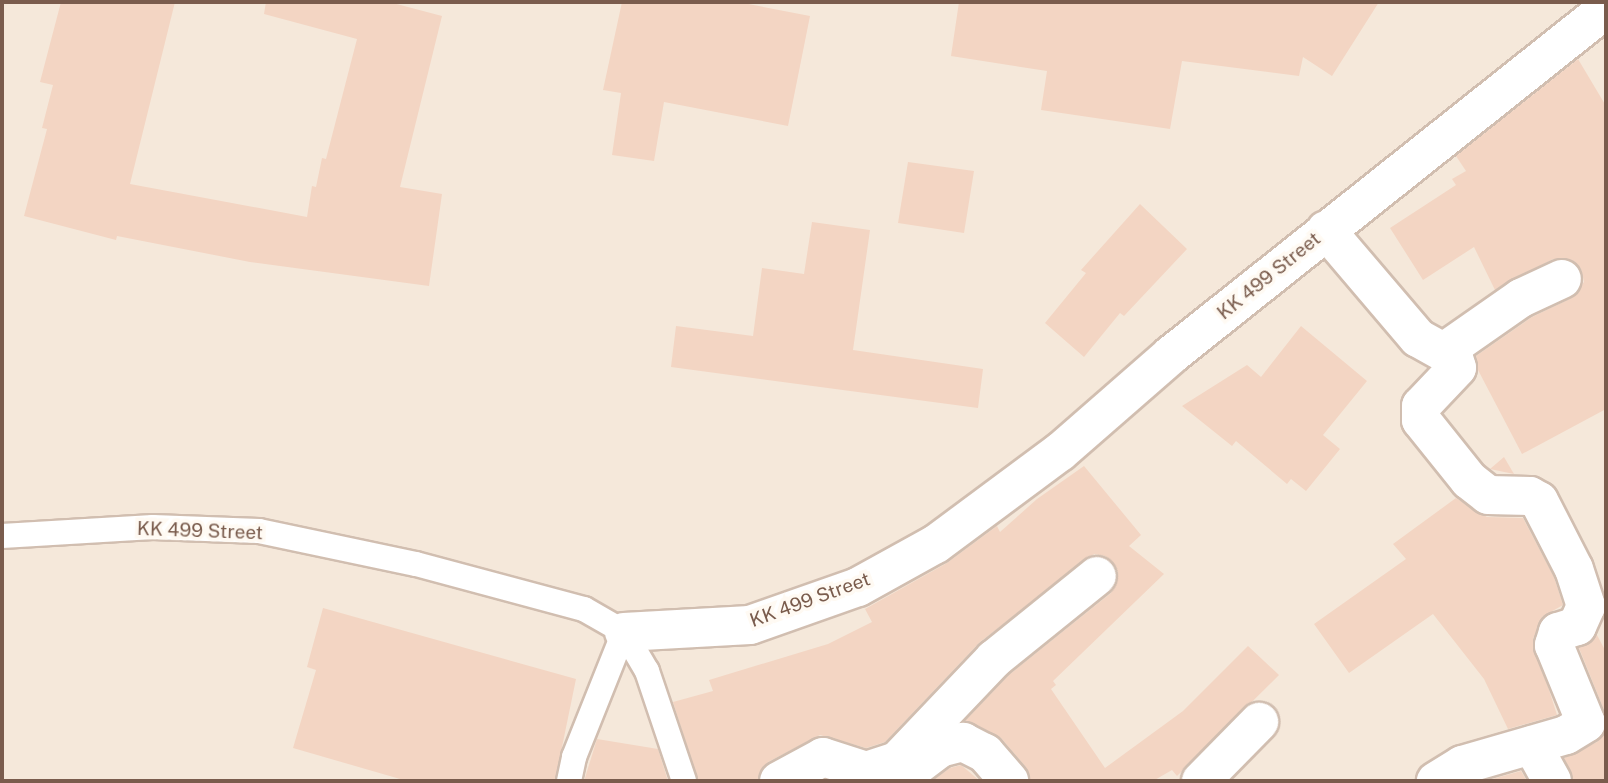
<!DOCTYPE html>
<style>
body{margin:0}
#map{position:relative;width:1608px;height:783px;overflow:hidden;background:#fdf6ec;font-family:"Public Sans",sans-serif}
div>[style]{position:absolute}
.residential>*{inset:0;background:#f5e8da}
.building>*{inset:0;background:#f3d5c3}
.roads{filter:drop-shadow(2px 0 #d1beb0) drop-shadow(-2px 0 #d1beb0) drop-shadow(0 2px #d1beb0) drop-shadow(0 -2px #d1beb0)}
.lane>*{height:24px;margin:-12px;padding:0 12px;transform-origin:12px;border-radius:12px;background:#fff}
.street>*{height:38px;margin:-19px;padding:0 19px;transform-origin:19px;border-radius:19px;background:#fff}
span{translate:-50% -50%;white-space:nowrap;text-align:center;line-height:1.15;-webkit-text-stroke:7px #fffaf3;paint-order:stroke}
.street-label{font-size:19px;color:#7a5c4d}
.frame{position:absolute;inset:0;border:4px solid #7a5c4d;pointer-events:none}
</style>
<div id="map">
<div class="residential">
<div style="clip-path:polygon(2px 2px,1606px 2px,1606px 781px,2px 781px)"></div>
</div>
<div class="building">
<div style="clip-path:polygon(61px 2px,175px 2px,130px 184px,307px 217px,312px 186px,316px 187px,322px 158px,326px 159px,357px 39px,264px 14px,266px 2px,389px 2px,442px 16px,400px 187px,442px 194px,429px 286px,250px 262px,117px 236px,116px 240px,24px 216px,47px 129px,42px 128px,53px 85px,40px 82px)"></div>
<div style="clip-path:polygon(622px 2px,738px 2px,810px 16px,788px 126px,664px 102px,654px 161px,612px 155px,621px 93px,603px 90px)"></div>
<div style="clip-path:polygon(959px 2px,1379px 2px,1332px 76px,1303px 57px,1299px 76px,1182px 61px,1170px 129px,1041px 110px,1047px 71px,951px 56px)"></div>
<div style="clip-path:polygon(1578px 59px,1606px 106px,1606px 409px,1522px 454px,1478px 370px,1476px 356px,1532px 317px,1572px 298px,1584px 282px,1581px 269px,1574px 261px,1553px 259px,1495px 290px,1474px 247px,1423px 280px,1390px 228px,1456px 185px,1452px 179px,1466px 171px,1456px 156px)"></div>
<div style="clip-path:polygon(908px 162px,974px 171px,964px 233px,898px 223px)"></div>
<div style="clip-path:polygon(1140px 204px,1187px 249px,1124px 316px,1120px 313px,1084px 357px,1045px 323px,1086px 273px,1081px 270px)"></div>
<div style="clip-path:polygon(812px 222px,870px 230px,853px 350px,983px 369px,978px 408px,671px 367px,676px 326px,753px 336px,762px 268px,804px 274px)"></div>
<div style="clip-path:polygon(1301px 326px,1367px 381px,1323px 435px,1340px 449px,1306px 491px,1291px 479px,1287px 484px,1236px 441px,1232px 446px,1182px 406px,1247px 365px,1261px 377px)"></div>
<div style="clip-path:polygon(1504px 457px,1514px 474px,1490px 469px)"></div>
<div style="clip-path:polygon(1084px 466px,1141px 535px,1129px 546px,1164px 574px,1053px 681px,1056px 685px,1051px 689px,1105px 768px,1183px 711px,1248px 646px,1279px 675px,1177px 776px,1172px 770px,1153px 781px,1030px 781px,1026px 767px,1001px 738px,965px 721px,1009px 675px,1111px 593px,1118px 572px,1105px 556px,1094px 554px,980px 642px,885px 742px,866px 748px,820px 735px,768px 762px,757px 781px,698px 781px,673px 702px,713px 691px,709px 680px,828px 644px,872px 622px,865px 609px,947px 563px,997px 526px,1000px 532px,1037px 499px)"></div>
<div style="clip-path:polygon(1456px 498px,1487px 517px,1523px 518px,1554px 577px,1563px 605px,1542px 617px,1533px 639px,1557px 715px,1508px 729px,1484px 679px,1433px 614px,1349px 673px,1314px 624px,1406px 559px,1393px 544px)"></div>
<div style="clip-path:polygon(323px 608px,576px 679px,555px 781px,407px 781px,293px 748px,316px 670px,307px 667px)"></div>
<div style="clip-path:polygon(1597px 635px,1606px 652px,1606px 715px,1579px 648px)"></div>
<div style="clip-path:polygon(1606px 730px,1606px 781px,1574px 781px,1564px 758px,1597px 742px)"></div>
<div style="clip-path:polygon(597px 739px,658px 749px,668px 781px,584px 781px)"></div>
<div style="clip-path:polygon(961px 765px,980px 781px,932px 781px,950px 768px)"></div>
<div style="clip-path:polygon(1521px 771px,1527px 781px,1485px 781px)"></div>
</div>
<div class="roads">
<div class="lane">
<div style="left:2px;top:536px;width:151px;rotate:-3.4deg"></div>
<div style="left:153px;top:527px;width:106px;rotate:2.2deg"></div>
<div style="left:259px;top:531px;width:160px;rotate:11.9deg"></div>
<div style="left:416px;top:564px;width:174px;rotate:15deg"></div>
<div style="left:584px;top:609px;width:46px;rotate:29.9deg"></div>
<div style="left:624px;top:632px;width:45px;rotate:59.5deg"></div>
<div style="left:647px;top:671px;width:116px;rotate:71.4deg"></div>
<div style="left:569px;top:781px;width:25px;rotate:-78deg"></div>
<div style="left:574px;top:757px;width:135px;rotate:-68.2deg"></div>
</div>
<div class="street">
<div style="left:1326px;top:230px;width:142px;rotate:49.6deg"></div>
<div style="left:1418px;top:338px;width:41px;rotate:29.1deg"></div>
<div style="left:1454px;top:358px;width:10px;rotate:73deg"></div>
<div style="left:1457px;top:368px;width:52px;rotate:133.5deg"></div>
<div style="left:1421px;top:406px;width:14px;rotate:90deg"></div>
<div style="left:1421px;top:420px;width:77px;rotate:51.3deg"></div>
<div style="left:1469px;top:480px;width:24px;rotate:38deg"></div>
<div style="left:1488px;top:495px;width:42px;rotate:1.4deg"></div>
<div style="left:1530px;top:496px;width:10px;rotate:29deg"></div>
<div style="left:1539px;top:501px;width:76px;rotate:62.8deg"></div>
<div style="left:1574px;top:569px;width:39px;rotate:72deg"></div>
<div style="left:1586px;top:606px;width:22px;rotate:114deg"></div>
<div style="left:1577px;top:626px;width:20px;rotate:162deg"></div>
<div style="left:1558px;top:632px;width:14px;rotate:107deg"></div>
<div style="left:1554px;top:645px;width:84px;rotate:67.7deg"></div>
<div style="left:1586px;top:723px;width:23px;rotate:149deg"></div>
<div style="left:1566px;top:735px;width:108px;rotate:163.9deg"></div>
<div style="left:1462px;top:765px;width:31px;rotate:148deg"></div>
<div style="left:1445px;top:351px;width:93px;rotate:-34.9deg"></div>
<div style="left:1521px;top:298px;width:45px;rotate:-24.9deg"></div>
<div style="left:624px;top:632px;width:126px;rotate:-3.2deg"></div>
<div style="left:750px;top:625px;width:114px;rotate:-19.4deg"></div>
<div style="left:858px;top:587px;width:89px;rotate:-28.9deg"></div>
<div style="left:936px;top:544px;width:154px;rotate:-36.6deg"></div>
<div style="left:1060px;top:452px;width:147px;rotate:-41.1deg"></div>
<div style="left:1171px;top:355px;width:556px;rotate:-38.5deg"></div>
<div style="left:1532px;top:745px;width:41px;rotate:60.9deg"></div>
<div style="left:907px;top:773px;width:41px;rotate:-37.1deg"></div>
<div style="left:940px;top:748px;width:24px;rotate:-15deg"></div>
<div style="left:963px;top:742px;width:25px;rotate:27deg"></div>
<div style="left:985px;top:753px;width:37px;rotate:49deg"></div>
<div style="left:779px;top:781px;width:50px;rotate:-28.6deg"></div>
<div style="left:823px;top:757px;width:45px;rotate:18deg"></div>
<div style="left:866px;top:771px;width:33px;rotate:-18deg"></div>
<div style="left:897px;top:761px;width:141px;rotate:-46.4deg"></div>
<div style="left:994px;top:659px;width:132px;rotate:-38.9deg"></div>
<div style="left:1201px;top:781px;width:83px;rotate:-45.5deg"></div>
</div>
</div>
<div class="street-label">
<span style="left:1269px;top:276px;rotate:-39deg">KK 499 Street</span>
<span style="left:200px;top:531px;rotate:2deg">KK 499 Street</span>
<span style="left:810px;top:600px;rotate:-20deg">KK 499 Street</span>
</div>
<div class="frame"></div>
</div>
